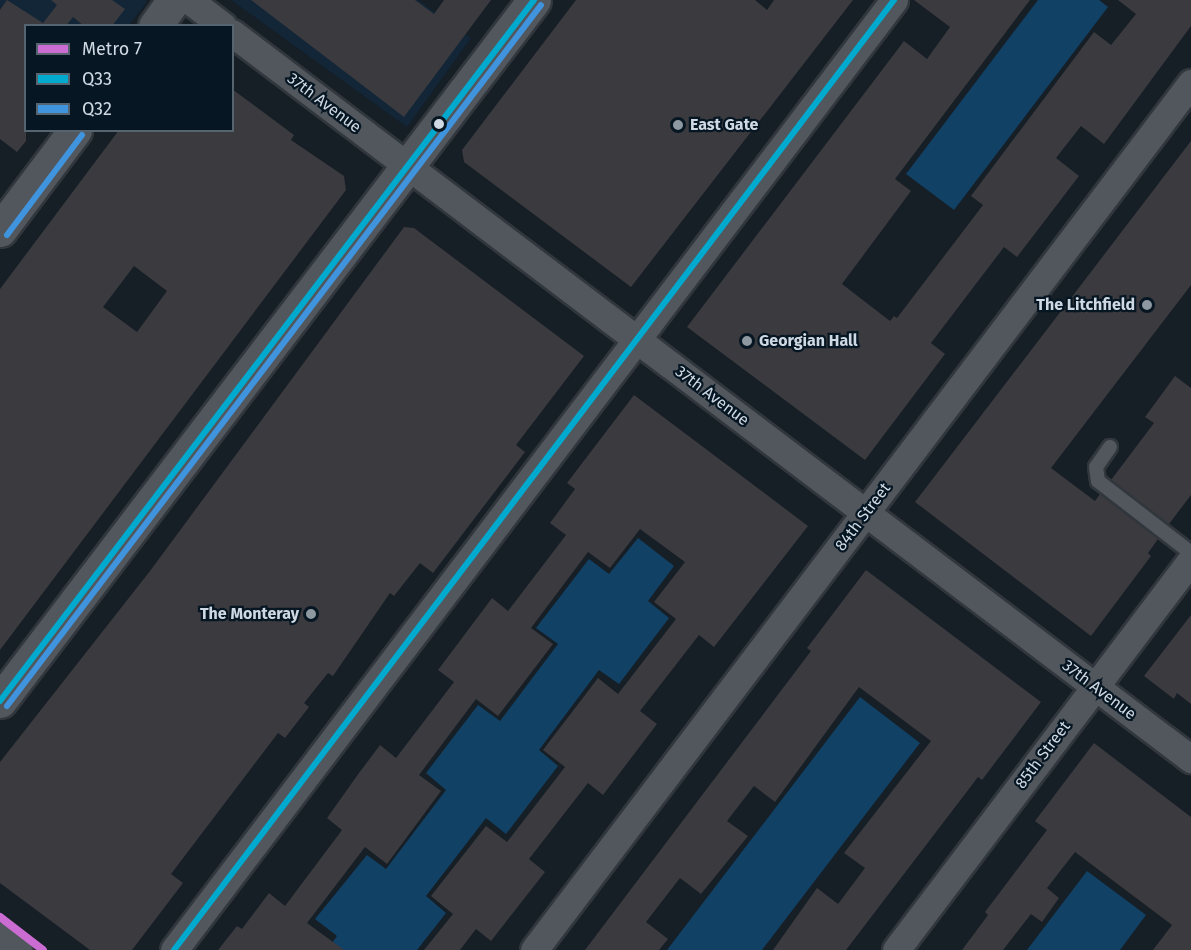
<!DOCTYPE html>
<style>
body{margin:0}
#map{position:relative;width:1191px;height:950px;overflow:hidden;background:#161e26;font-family:"Fira Sans",sans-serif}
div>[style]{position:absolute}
.built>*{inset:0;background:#122637}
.green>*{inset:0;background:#114165}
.building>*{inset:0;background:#3b3a3f}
.roads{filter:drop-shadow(2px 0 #31373d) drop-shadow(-2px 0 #31373d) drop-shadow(0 2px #31373d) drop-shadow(0 -2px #31373d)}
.lane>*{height:14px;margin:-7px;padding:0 7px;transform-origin:7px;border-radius:7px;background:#51575d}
.street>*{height:27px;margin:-13.5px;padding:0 13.5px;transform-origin:13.5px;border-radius:13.5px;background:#51575d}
.secondary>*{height:33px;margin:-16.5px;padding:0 16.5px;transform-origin:16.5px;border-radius:16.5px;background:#51575d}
.bus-1>*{height:6px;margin:-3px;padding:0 3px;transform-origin:3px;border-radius:3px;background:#00a9ce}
.bus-2>*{height:6px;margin:-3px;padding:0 3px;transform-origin:3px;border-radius:3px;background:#4094de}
.metro-1>*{height:8px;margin:-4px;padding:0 4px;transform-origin:4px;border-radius:4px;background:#ca6cd1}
.dots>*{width:16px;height:16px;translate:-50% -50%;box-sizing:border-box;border:3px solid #061623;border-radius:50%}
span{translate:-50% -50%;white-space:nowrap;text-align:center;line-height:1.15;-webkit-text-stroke:4.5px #061623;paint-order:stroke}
.street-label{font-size:16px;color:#cfd9e3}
.poi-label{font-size:16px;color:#cfd9e3;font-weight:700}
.left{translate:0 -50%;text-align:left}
.right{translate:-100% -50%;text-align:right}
.legend{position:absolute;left:24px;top:24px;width:210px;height:108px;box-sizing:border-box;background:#061623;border:2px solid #566470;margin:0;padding:8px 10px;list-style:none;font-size:18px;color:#cfd9e3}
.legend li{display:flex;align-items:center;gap:12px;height:30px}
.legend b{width:30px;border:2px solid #566470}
</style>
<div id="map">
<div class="built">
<div style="clip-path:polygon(0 0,145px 0,147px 2px,129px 25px,26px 26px,0 40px)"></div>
<div style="clip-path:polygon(231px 0,418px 0,471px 38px,407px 127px)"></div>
</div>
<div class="green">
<div style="clip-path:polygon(1038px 0,1099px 0,1108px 7px,954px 210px,906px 174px)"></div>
<div style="clip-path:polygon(638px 538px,674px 566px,648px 601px,669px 618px,619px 684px,599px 670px,539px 750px,558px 766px,506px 834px,486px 818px,426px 896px,446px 913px,417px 950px,327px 950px,337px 936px,315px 919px,367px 855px,386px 869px,446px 790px,426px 773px,478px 705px,500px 721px,558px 644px,536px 628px,589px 559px,609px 574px)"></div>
<div style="clip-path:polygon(860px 697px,920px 743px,762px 950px,667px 950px)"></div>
<div style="clip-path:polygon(1087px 871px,1146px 915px,1120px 950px,1027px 950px)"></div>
</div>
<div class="building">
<div style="clip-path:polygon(7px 0,43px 23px,57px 5px,51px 0,112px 0,125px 9px,112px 26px,84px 26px,73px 17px,66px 26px,26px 26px,26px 141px,17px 152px,0 139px,0 10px)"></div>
<div style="clip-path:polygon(251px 0,415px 0,434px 14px,444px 0,491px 0,404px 117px)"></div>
<div style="clip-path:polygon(576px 0,755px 0,767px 10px,774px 0,853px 0,631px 287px,464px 162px,462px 150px)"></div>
<div style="clip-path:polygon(914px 0,1030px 0,895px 179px,911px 191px,842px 284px,890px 321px,894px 316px,897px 318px,983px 205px,971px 196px,1094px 32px,1111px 45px,1136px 14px,1118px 0,1191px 0,1191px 26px,1104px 144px,1081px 126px,1056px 158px,1079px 176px,1017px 257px,1004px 247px,931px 343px,945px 354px,865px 460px,687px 327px,904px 41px,927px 59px,950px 27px)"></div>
<div style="clip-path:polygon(evenodd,232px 89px,294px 135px,291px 140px,344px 176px,346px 190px,0 650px,0 289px,119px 130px,232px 130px,232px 89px,134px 266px,167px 291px,137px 332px,103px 307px,134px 266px)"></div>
<div style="clip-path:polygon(1191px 141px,1191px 285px,1051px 468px,1095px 501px,1100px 494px,1158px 539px,1148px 553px,1151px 556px,1091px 636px,915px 502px)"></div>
<div style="clip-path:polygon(404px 227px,414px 228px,584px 356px,516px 445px,525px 452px,433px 573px,420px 563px,394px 596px,390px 593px,333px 676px,328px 673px,304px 703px,309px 707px,285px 738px,278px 733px,171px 874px,183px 883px,132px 950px,90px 950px,0 883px,0 762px,150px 571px)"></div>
<div style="clip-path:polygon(1175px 376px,1191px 388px,1191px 495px,1169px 524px,1111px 480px,1154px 423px,1145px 417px)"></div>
<div style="clip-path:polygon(634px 395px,808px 526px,714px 647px,699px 635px,640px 711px,657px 724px,603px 795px,588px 783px,529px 859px,545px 872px,491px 941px,476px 929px,460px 950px,424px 950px,453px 914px,431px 896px,486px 826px,507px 842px,565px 767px,543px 750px,598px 678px,618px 694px,676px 619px,654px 602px,685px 562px,640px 529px,610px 568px,588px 552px,531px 628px,553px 644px,498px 716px,476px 699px,419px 775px,441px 791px,387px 864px,365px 847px,307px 923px,344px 950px,218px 950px,237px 926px,242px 929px,269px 893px,285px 906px,342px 830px,327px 818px,359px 773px,380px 745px,396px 758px,454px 682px,438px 670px,492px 598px,508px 611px,566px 535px,550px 523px,575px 489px,567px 483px)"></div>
<div style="clip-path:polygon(866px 570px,1041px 702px,982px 780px,978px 777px,846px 950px,773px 950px,817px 888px,838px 904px,865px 868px,844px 853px,931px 741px,859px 687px,775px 802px,754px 786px,727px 821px,748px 836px,701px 894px,680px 878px,646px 922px,668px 939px,659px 950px,585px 950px,811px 651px,807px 648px)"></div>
<div style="clip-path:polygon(1191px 615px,1191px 704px,1177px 693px,1174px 699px,1144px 676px)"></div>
<div style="clip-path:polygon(1094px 743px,1191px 817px,1191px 950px,1153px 950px,1172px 925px,1075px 852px,1047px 888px,1059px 898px,1042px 922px,1031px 914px,1003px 950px,962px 950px,988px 915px,985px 912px,1047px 830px,1035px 821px)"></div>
</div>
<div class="roads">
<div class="lane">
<div style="left:1110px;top:447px;width:24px;rotate:125deg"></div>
<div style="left:1096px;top:467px;width:14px;rotate:82deg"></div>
<div style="left:1098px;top:481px;width:118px;rotate:37.7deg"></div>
</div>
<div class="street">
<div style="left:189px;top:0;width:43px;rotate:37.4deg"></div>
<div style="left:232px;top:33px;width:1203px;rotate:37.13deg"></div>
<div style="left:174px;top:950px;width:1192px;rotate:-52.84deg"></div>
<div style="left:534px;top:950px;width:1088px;rotate:-52.85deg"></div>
<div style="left:896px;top:950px;width:489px;rotate:-52.9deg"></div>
</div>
<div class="secondary">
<div style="left:155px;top:26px;width:32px;rotate:-54deg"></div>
<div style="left:0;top:230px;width:125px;rotate:-53.1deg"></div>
<div style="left:0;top:701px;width:881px;rotate:-52.7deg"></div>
<div style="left:0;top:939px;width:19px;rotate:36deg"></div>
</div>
</div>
<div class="bus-1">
<div style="left:0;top:701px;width:881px;rotate:-52.7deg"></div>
<div style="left:174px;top:950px;width:1192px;rotate:-52.84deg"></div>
</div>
<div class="bus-2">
<div style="left:7px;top:235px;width:125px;rotate:-53.1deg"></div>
<div style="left:7px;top:706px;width:881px;rotate:-52.7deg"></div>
</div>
<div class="metro-1">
<div style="left:0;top:917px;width:54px;rotate:37.5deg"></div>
</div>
<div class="dots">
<div style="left:439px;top:124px;background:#cfd9e3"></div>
<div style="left:678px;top:125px;background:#8e98a1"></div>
<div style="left:1147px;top:305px;background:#8e98a1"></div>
<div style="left:747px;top:341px;background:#8e98a1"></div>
<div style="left:311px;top:614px;background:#8e98a1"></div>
</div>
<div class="street-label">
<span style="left:324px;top:103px;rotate:37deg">37th Avenue</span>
<span style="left:712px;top:396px;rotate:37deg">37th Avenue</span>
<span style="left:863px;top:517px;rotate:-53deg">84th Street</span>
<span style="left:1099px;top:690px;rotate:37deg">37th Avenue</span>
<span style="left:1043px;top:755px;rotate:-53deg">85th Street</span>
</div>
<div class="poi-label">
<span class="left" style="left:690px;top:125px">East Gate</span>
<span class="right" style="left:1135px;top:305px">The Litchfield</span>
<span class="left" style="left:759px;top:341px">Georgian Hall</span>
<span class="right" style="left:299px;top:614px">The Monteray</span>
</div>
<ul class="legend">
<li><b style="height:8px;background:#ca6cd1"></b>Metro 7</li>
<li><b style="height:8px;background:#00a9ce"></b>Q33</li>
<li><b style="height:8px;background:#4094de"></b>Q32</li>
</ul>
</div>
